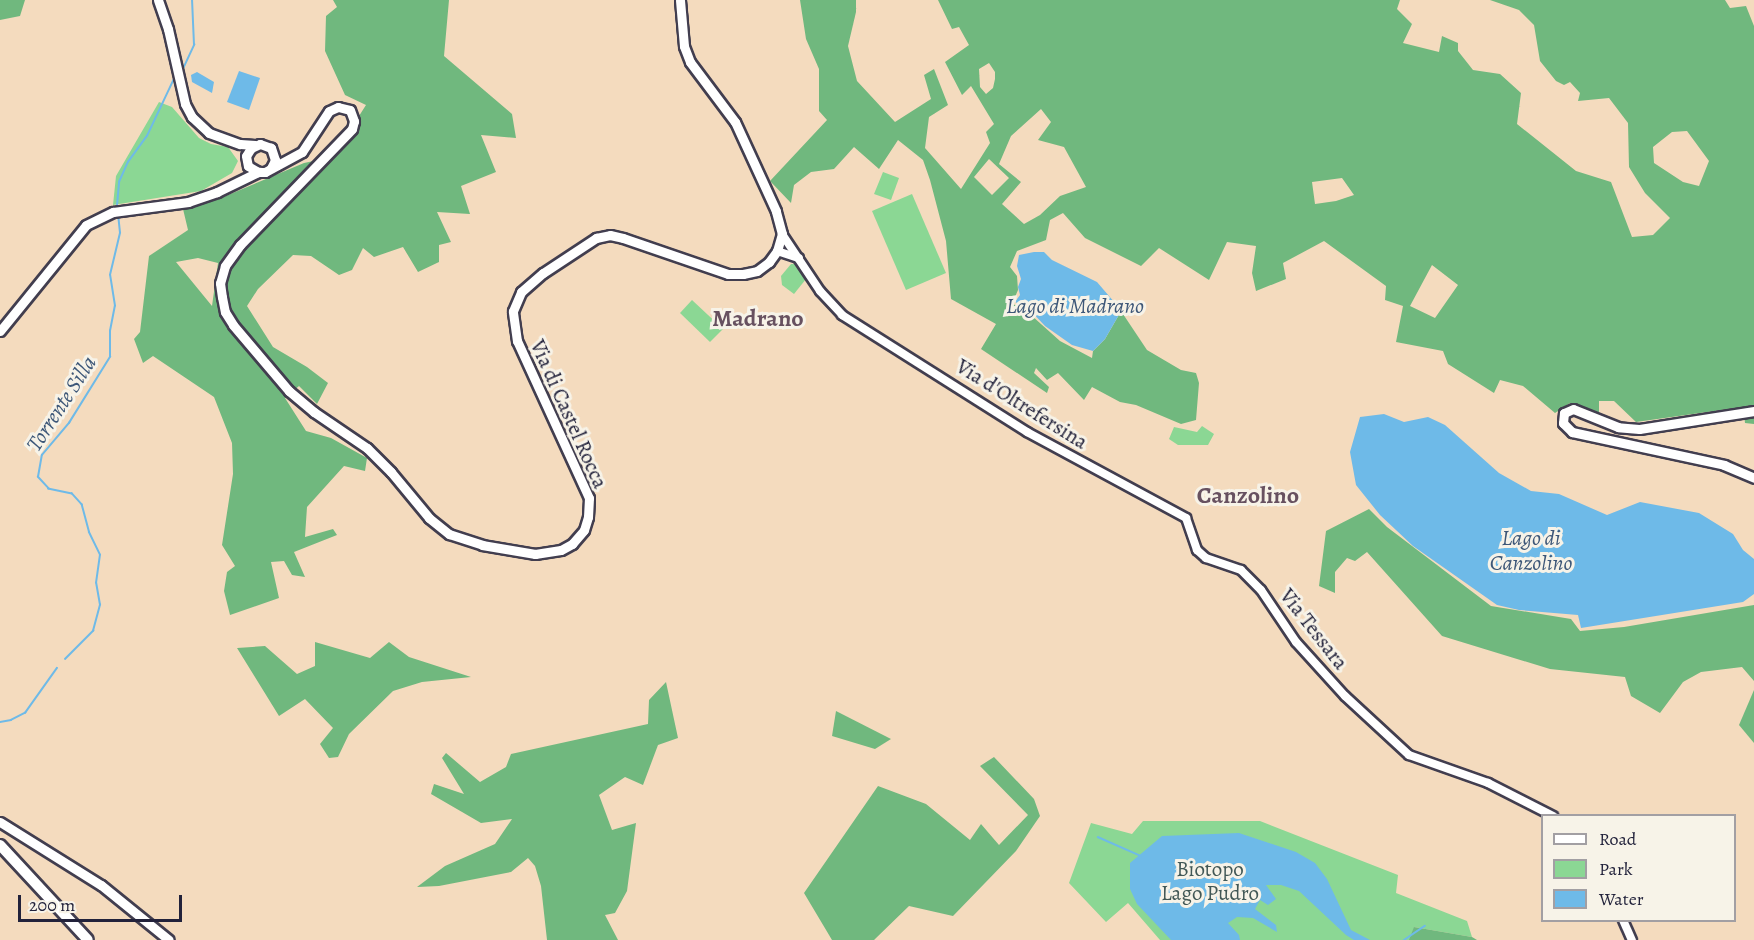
<!DOCTYPE html>
<style>
body{margin:0}
#map{position:relative;width:1754px;height:940px;overflow:hidden;background:#f4dbbe;font-family:Alegreya,serif}
div>[style]{position:absolute}
.green>*{inset:0;background:#8bd794}
.forest>*{inset:0;background:#70b87e}
.water>*{inset:0;background:#6ebae8}
.stream>*{height:1.5px;margin:-0.75px;padding:0 0.75px;transform-origin:0.75px;border-radius:0.75px;background:#6ebae8}
.roads{filter:drop-shadow(2px 0 #423e4f) drop-shadow(-2px 0 #423e4f) drop-shadow(0 2px #423e4f) drop-shadow(0 -2px #423e4f)}
.minor>*{height:8px;margin:-4px;padding:0 4px;transform-origin:4px;border-radius:4px;background:#fff}
.major>*{height:9px;margin:-4.5px;padding:0 4.5px;transform-origin:4.5px;border-radius:4.5px;background:#fff}
.highway>*{height:10px;margin:-5px;padding:0 5px;transform-origin:5px;border-radius:5px;background:#fff}
span{translate:-50% -50%;white-space:nowrap;text-align:center;line-height:1.15;-webkit-text-stroke:6px #f7f3e8;paint-order:stroke}
.street-label{font-size:21px;color:#22223b}
.park-label{font-size:21px;color:#425856}
.water-label{font-size:22px;color:#3d5778;font-style:italic}
.quarter-label{font-size:24px;color:#675160;font-weight:700}
.legend{position:absolute;left:1541px;top:814px;width:195px;height:108px;box-sizing:border-box;background:#f7f3e8;border:2px solid #a29fa3;margin:0;padding:8px 10px;list-style:none;font-size:18px;color:#22223b}
.legend li{display:flex;align-items:center;gap:12px;height:30px}
.legend b{width:30px;border:2px solid #a29fa3}
.scale{position:absolute;left:18px;top:895px;width:164px;height:27px;box-sizing:border-box;border:3px solid #22223b;border-top:0;padding-left:8px;font-size:18px;line-height:21px;white-space:nowrap;color:#22223b;-webkit-text-stroke:4px #f7f3e8;paint-order:stroke}
</style>
<div id="map">
<div class="green">
<div style="clip-path:polygon(159px 102px,172px 107px,199px 138px,211px 144px,228px 147px,238px 161px,232px 173px,201px 191px,113px 205px,116px 176px)"></div>
<div style="clip-path:polygon(883px 172px,899px 178px,891px 200px,874px 194px)"></div>
<div style="clip-path:polygon(912px 194px,946px 273px,906px 290px,872px 211px)"></div>
<div style="clip-path:polygon(791px 264px,796px 264px,806px 279px,794px 294px,782px 285px,781px 276px)"></div>
<div style="clip-path:polygon(692px 300px,723px 329px,710px 342px,680px 313px)"></div>
<div style="clip-path:polygon(1202px 426px,1214px 434px,1208px 445px,1178px 445px,1169px 439px,1174px 427px,1197px 432px)"></div>
<div style="clip-path:polygon(1143px 821px,1260px 821px,1398px 875px,1396px 893px,1467px 921px,1472px 937px,1414px 927px,1414px 940px,1160px 940px,1128px 903px,1106px 922px,1069px 883px,1091px 823px,1132px 834px)"></div>
</div>
<div class="forest">
<div style="clip-path:polygon(0 0,25px 0,20px 16px,0 20px)"></div>
<div style="clip-path:polygon(evenodd,333px 0,449px 0,444px 56px,512px 114px,516px 138px,481px 135px,496px 172px,461px 186px,470px 214px,437px 212px,451px 242px,439px 245px,439px 262px,418px 272px,403px 247px,374px 257px,363px 248px,352px 270px,339px 275px,311px 256px,293px 255px,258px 289px,247px 306px,273px 347px,307px 367px,328px 383px,317px 404px,299px 386px,285px 398px,306px 431px,331px 438px,367px 458px,365px 471px,344px 466px,307px 507px,305px 537px,333px 529px,337px 535px,294px 552px,305px 577px,292px 575px,284px 561px,271px 562px,279px 598px,230px 615px,224px 591px,227px 572px,235px 566px,222px 545px,233px 474px,232px 443px,214px 397px,153px 356px,143px 363px,134px 339px,140px 332px,149px 256px,188px 230px,183px 209px,221px 198px,304px 163px,333px 157px,366px 105px,345px 95px,325px 51px,326px 16px,337px 7px,333px 0,198px 258px,218px 263px,212px 306px,176px 262px,198px 258px)"></div>
<div style="clip-path:polygon(evenodd,800px 0,856px 0,856px 12px,848px 46px,857px 81px,895px 122px,931px 99px,924px 75px,934px 69px,948px 105px,929px 117px,925px 148px,961px 189px,990px 143px,986px 132px,994px 124px,971px 86px,962px 95px,945px 62px,969px 45px,959px 27px,952px 29px,938px 0,1400px 0,1397px 9px,1412px 24px,1403px 43px,1439px 52px,1442px 36px,1458px 43px,1458px 51px,1473px 70px,1500px 74px,1521px 93px,1517px 124px,1576px 171px,1611px 182px,1632px 237px,1653px 235px,1670px 218px,1645px 193px,1629px 167px,1628px 123px,1609px 98px,1578px 101px,1580px 93px,1570px 82px,1564px 85px,1556px 81px,1540px 61px,1534px 25px,1519px 10px,1490px 0,1725px 0,1730px 8px,1746px 6px,1754px 26px,1754px 424px,1745px 423px,1743px 407px,1636px 422px,1614px 401px,1599px 401px,1599px 415px,1570px 403px,1555px 413px,1523px 386px,1500px 380px,1494px 393px,1448px 364px,1443px 351px,1396px 342px,1403px 306px,1385px 300px,1386px 286px,1324px 241px,1283px 263px,1286px 279px,1256px 291px,1252px 273px,1256px 246px,1227px 242px,1209px 280px,1159px 248px,1141px 266px,1085px 238px,1063px 213px,1050px 220px,1046px 240px,1017px 251px,1010px 267px,1017px 276px,1018px 290px,1012px 304px,1022px 307px,1060px 341px,1092px 358px,1093px 351px,1105px 339px,1120px 313px,1123px 314px,1147px 350px,1181px 370px,1196px 373px,1199px 383px,1196px 420px,1181px 424px,1136px 405px,1120px 402px,1092px 387px,1084px 400px,1058px 373px,1047px 380px,1036px 368px,1034px 373px,1049px 387px,1047px 393px,981px 349px,996px 324px,951px 299px,946px 241px,930px 180px,923px 160px,898px 140px,879px 169px,854px 147px,834px 169px,811px 172px,794px 185px,791px 203px,770px 181px,827px 120px,819px 111px,819px 69px,806px 39px,800px 0,989px 63px,995px 72px,995px 79px,993px 88px,986px 94px,980px 87px,979px 69px,989px 63px,800px 0,1041px 109px,1051px 122px,1038px 140px,1064px 147px,1086px 187px,1060px 196px,1040px 215px,1024px 224px,1002px 204px,1021px 182px,999px 164px,1011px 136px,1041px 109px,800px 0,1687px 131px,1709px 161px,1699px 186px,1683px 182px,1654px 163px,1653px 147px,1672px 132px,1687px 131px,800px 0,989px 159px,1009px 178px,992px 195px,974px 177px,989px 159px,800px 0,1342px 178px,1354px 195px,1336px 201px,1315px 204px,1312px 182px,1342px 178px,800px 0,1432px 265px,1458px 285px,1435px 318px,1410px 306px,1432px 265px)"></div>
<div style="clip-path:polygon(1369px 509px,1387px 527px,1491px 606px,1571px 619px,1580px 631px,1624px 627px,1754px 605px,1754px 681px,1742px 667px,1701px 672px,1683px 682px,1660px 713px,1631px 696px,1625px 677px,1550px 669px,1442px 636px,1367px 552px,1355px 561px,1347px 558px,1335px 572px,1335px 593px,1319px 586px,1326px 531px)"></div>
<div style="clip-path:polygon(315px 642px,370px 658px,389px 642px,409px 657px,471px 677px,422px 682px,393px 691px,349px 734px,338px 757px,329px 758px,320px 744px,333px 728px,305px 699px,279px 716px,237px 648px,265px 646px,297px 674px,315px 666px)"></div>
<div style="clip-path:polygon(666px 682px,678px 738px,658px 745px,643px 785px,625px 777px,599px 795px,612px 830px,636px 823px,627px 891px,615px 913px,605px 915px,618px 940px,547px 940px,541px 886px,535px 866px,528px 858px,511px 872px,439px 886px,417px 887px,445px 866px,495px 844px,512px 819px,481px 823px,431px 794px,434px 784px,464px 794px,442px 758px,446px 753px,480px 782px,506px 767px,511px 754px,648px 724px,649px 700px)"></div>
<div style="clip-path:polygon(1754px 690px,1754px 743px,1739px 725px)"></div>
<div style="clip-path:polygon(836px 711px,891px 739px,875px 749px,832px 736px)"></div>
<div style="clip-path:polygon(994px 757px,1034px 799px,1040px 816px,1016px 851px,953px 916px,909px 906px,874px 940px,832px 940px,804px 893px,878px 786px,926px 804px,970px 840px,981px 824px,999px 845px,1028px 815px,980px 766px)"></div>
<div style="clip-path:polygon(1414px 927px,1472px 937px,1477px 940px,1409px 940px)"></div>
</div>
<div class="water">
<div style="clip-path:polygon(239px 71px,260px 78px,249px 110px,227px 102px)"></div>
<div style="clip-path:polygon(197px 72px,214px 82px,212px 93px,192px 82px,191px 75px)"></div>
<div style="clip-path:polygon(1034px 252px,1044px 252px,1052px 260px,1097px 282px,1115px 303px,1120px 313px,1105px 339px,1093px 351px,1072px 345px,1045px 326px,1029px 309px,1015px 302px,1020px 295px,1018px 287px,1021px 279px,1017px 266px,1019px 255px)"></div>
<div style="clip-path:polygon(1384px 414px,1404px 422px,1428px 417px,1445px 425px,1499px 473px,1531px 491px,1559px 494px,1607px 515px,1640px 502px,1699px 513px,1733px 534px,1743px 550px,1754px 559px,1754px 594px,1743px 602px,1581px 628px,1578px 615px,1519px 610px,1497px 605px,1413px 546px,1380px 515px,1356px 485px,1350px 452px,1360px 417px)"></div>
<div style="clip-path:polygon(1239px 833px,1296px 852px,1315px 863px,1327px 879px,1351px 930px,1370px 940px,1354px 940px,1346px 935px,1299px 891px,1281px 885px,1266px 885px,1276px 899px,1268px 905px,1260px 900px,1255px 909px,1276px 925px,1277px 932px,1253px 918px,1237px 917px,1228px 923px,1239px 935px,1240px 940px,1171px 940px,1137px 904px,1130px 889px,1130px 863px,1162px 836px)"></div>
</div>
<div class="stream">
<div style="left:182px;top:71px;width:29px;rotate:-65deg"></div>
<div style="left:194px;top:45px;width:45px;rotate:-92.5deg"></div>
<div style="left:117px;top:206px;width:24px;rotate:-85deg"></div>
<div style="left:119px;top:182px;width:22px;rotate:-66deg"></div>
<div style="left:128px;top:162px;width:32px;rotate:-54deg"></div>
<div style="left:147px;top:136px;width:63px;rotate:-64.7deg"></div>
<div style="left:65px;top:659px;width:40px;rotate:-45deg"></div>
<div style="left:93px;top:631px;width:27px;rotate:-75deg"></div>
<div style="left:100px;top:605px;width:22px;rotate:-100deg"></div>
<div style="left:96px;top:583px;width:28px;rotate:-82deg"></div>
<div style="left:100px;top:555px;width:25px;rotate:-116deg"></div>
<div style="left:89px;top:532px;width:28px;rotate:-105deg"></div>
<div style="left:82px;top:505px;width:15px;rotate:-132deg"></div>
<div style="left:72px;top:494px;width:24px;rotate:-168deg"></div>
<div style="left:49px;top:489px;width:16px;rotate:-133deg"></div>
<div style="left:38px;top:477px;width:22px;rotate:-80deg"></div>
<div style="left:42px;top:455px;width:42px;rotate:-49.8deg"></div>
<div style="left:69px;top:423px;width:78px;rotate:-58.2deg"></div>
<div style="left:110px;top:357px;width:26px;rotate:-90deg"></div>
<div style="left:110px;top:331px;width:25px;rotate:-79deg"></div>
<div style="left:115px;top:306px;width:31px;rotate:-99deg"></div>
<div style="left:110px;top:275px;width:43px;rotate:-76.6deg"></div>
<div style="left:120px;top:233px;width:19px;rotate:-96deg"></div>
<div style="left:0;top:722px;width:11px;rotate:-10deg"></div>
<div style="left:11px;top:720px;width:16px;rotate:-27deg"></div>
<div style="left:25px;top:713px;width:55px;rotate:-54.6deg"></div>
<div style="left:1098px;top:837px;width:47px;rotate:23.8deg"></div>
<div style="left:1404px;top:940px;width:25px;rotate:-34deg"></div>
</div>
<div class="roads">
<div class="minor">
<div style="left:782px;top:234px;width:69px;rotate:56.3deg"></div>
<div style="left:820px;top:291px;width:33px;rotate:47deg"></div>
<div style="left:842px;top:315px;width:219px;rotate:32.3deg"></div>
<div style="left:1027px;top:432px;width:181px;rotate:28.4deg"></div>
<div style="left:1186px;top:518px;width:34px;rotate:71deg"></div>
<div style="left:1197px;top:550px;width:12px;rotate:42deg"></div>
<div style="left:1206px;top:558px;width:37px;rotate:19deg"></div>
<div style="left:1241px;top:570px;width:28px;rotate:45deg"></div>
<div style="left:1261px;top:590px;width:63px;rotate:56.1deg"></div>
<div style="left:1296px;top:642px;width:73px;rotate:47.8deg"></div>
<div style="left:1345px;top:696px;width:87px;rotate:42.7deg"></div>
<div style="left:1409px;top:755px;width:84px;rotate:19.5deg"></div>
<div style="left:1488px;top:783px;width:73px;rotate:26.9deg"></div>
<div style="left:777px;top:251px;width:23px;rotate:18deg"></div>
<div style="left:1623px;top:920px;width:22px;rotate:66deg"></div>
</div>
<div class="major">
<div style="left:158px;top:0;width:31px;rotate:71deg"></div>
<div style="left:168px;top:29px;width:77px;rotate:77.2deg"></div>
<div style="left:185px;top:104px;width:15px;rotate:62deg"></div>
<div style="left:192px;top:117px;width:23px;rotate:43deg"></div>
<div style="left:209px;top:133px;width:33px;rotate:20deg"></div>
<div style="left:240px;top:144px;width:15px;rotate:4deg"></div>
<div style="left:271px;top:168px;width:9px;rotate:-63deg"></div>
<div style="left:275px;top:160px;width:13px;rotate:-108deg"></div>
<div style="left:271px;top:148px;width:12px;rotate:-160deg"></div>
<div style="left:260px;top:144px;width:10px;rotate:156deg"></div>
<div style="left:251px;top:148px;width:9px;rotate:122deg"></div>
<div style="left:246px;top:156px;width:10px;rotate:79deg"></div>
<div style="left:248px;top:166px;width:12px;rotate:31deg"></div>
<div style="left:258px;top:172px;width:7px"></div>
<div style="left:265px;top:172px;width:42px;rotate:-28.4deg"></div>
<div style="left:302px;top:152px;width:49px;rotate:-56.6deg"></div>
<div style="left:329px;top:111px;width:10px;rotate:-24deg"></div>
<div style="left:338px;top:107px;width:12px;rotate:14deg"></div>
<div style="left:350px;top:110px;width:12px;rotate:70deg"></div>
<div style="left:354px;top:121px;width:8px;rotate:104deg"></div>
<div style="left:352px;top:129px;width:161px;rotate:134deg"></div>
<div style="left:240px;top:245px;width:26px;rotate:126deg"></div>
<div style="left:225px;top:266px;width:18px;rotate:106deg"></div>
<div style="left:220px;top:283px;width:14px;rotate:82deg"></div>
<div style="left:222px;top:297px;width:15px;rotate:79deg"></div>
<div style="left:225px;top:312px;width:15px;rotate:58deg"></div>
<div style="left:233px;top:325px;width:87px;rotate:49.7deg"></div>
<div style="left:289px;top:391px;width:33px;rotate:40deg"></div>
<div style="left:314px;top:412px;width:64px;rotate:34.2deg"></div>
<div style="left:367px;top:448px;width:34px;rotate:45deg"></div>
<div style="left:391px;top:472px;width:60px;rotate:50.4deg"></div>
<div style="left:429px;top:518px;width:26px;rotate:39deg"></div>
<div style="left:449px;top:534px;width:35px;rotate:18deg"></div>
<div style="left:482px;top:545px;width:54px;rotate:9.6deg"></div>
<div style="left:535px;top:554px;width:26px;rotate:-9deg"></div>
<div style="left:561px;top:550px;width:13px;rotate:-29deg"></div>
<div style="left:572px;top:544px;width:18px;rotate:-49deg"></div>
<div style="left:584px;top:530px;width:14px;rotate:-73deg"></div>
<div style="left:588px;top:517px;width:19px;rotate:-87deg"></div>
<div style="left:589px;top:498px;width:173px;rotate:-114.6deg"></div>
<div style="left:517px;top:341px;width:30px;rotate:-98deg"></div>
<div style="left:513px;top:311px;width:21px;rotate:-67deg"></div>
<div style="left:521px;top:292px;width:29px;rotate:-41deg"></div>
<div style="left:543px;top:273px;width:64px;rotate:-33.4deg"></div>
<div style="left:596px;top:238px;width:14px;rotate:-12deg"></div>
<div style="left:610px;top:235px;width:13px;rotate:13deg"></div>
<div style="left:623px;top:238px;width:111px;rotate:18.9deg"></div>
<div style="left:728px;top:274px;width:15px"></div>
<div style="left:743px;top:274px;width:14px;rotate:-12deg"></div>
<div style="left:757px;top:271px;width:15px;rotate:-37deg"></div>
<div style="left:769px;top:262px;width:14px;rotate:-54deg"></div>
<div style="left:777px;top:251px;width:18px;rotate:-74deg"></div>
<div style="left:782px;top:234px;width:24px;rotate:-105deg"></div>
<div style="left:776px;top:211px;width:98px;rotate:-114.7deg"></div>
<div style="left:735px;top:122px;width:75px;rotate:-126.9deg"></div>
<div style="left:690px;top:62px;width:17px;rotate:-111deg"></div>
<div style="left:684px;top:46px;width:46px;rotate:-95deg"></div>
<div style="left:0;top:331px;width:136px;rotate:-50.9deg"></div>
<div style="left:86px;top:225px;width:30px;rotate:-26deg"></div>
<div style="left:113px;top:212px;width:76px;rotate:-7.6deg"></div>
<div style="left:188px;top:202px;width:31px;rotate:-19deg"></div>
<div style="left:217px;top:192px;width:46px;rotate:-26deg"></div>
<div style="left:1754px;top:411px;width:116px;rotate:171.1deg"></div>
<div style="left:1639px;top:429px;width:21px;rotate:-175deg"></div>
<div style="left:1618px;top:427px;width:48px;rotate:-158.2deg"></div>
<div style="left:1573px;top:409px;width:10px;rotate:156deg"></div>
<div style="left:1564px;top:413px;width:10px;rotate:96deg"></div>
<div style="left:1563px;top:423px;width:13px;rotate:45deg"></div>
<div style="left:1572px;top:432px;width:156px;rotate:12.2deg"></div>
<div style="left:1724px;top:465px;width:33px;rotate:23deg"></div>
<div style="left:0;top:822px;width:119px;rotate:32deg"></div>
<div style="left:101px;top:885px;width:87px;rotate:39deg"></div>
</div>
<div class="highway">
<div style="left:0;top:845px;width:129px;rotate:47.2deg"></div>
</div>
</div>
<div class="street-label">
<span style="left:1022px;top:404px;rotate:32deg">Via d'Oltrefersina</span>
<span style="left:569px;top:414px;rotate:66deg">Via di Castel Rocca</span>
<span style="left:1314px;top:629px;rotate:52deg">Via Tessara</span>
</div>
<div class="park-label">
<span style="left:1210px;top:881px">Biotopo<br>Lago Pudro</span>
</div>
<div class="water-label">
<span style="left:1075px;top:307px">Lago di Madrano</span>
<span style="left:62px;top:404px;rotate:-57deg">Torrente Silla</span>
<span style="left:1531px;top:551px">Lago di<br>Canzolino</span>
</div>
<div class="quarter-label">
<span style="left:758px;top:319px">Madrano</span>
<span style="left:1248px;top:496px">Canzolino</span>
</div>
<ul class="legend">
<li><b style="height:8px;background:#fff"></b>Road</li>
<li><b style="height:16px;background:#8bd794"></b>Park</li>
<li><b style="height:16px;background:#6ebae8"></b>Water</li>
</ul>
<div class="scale">200 m</div>
</div>
